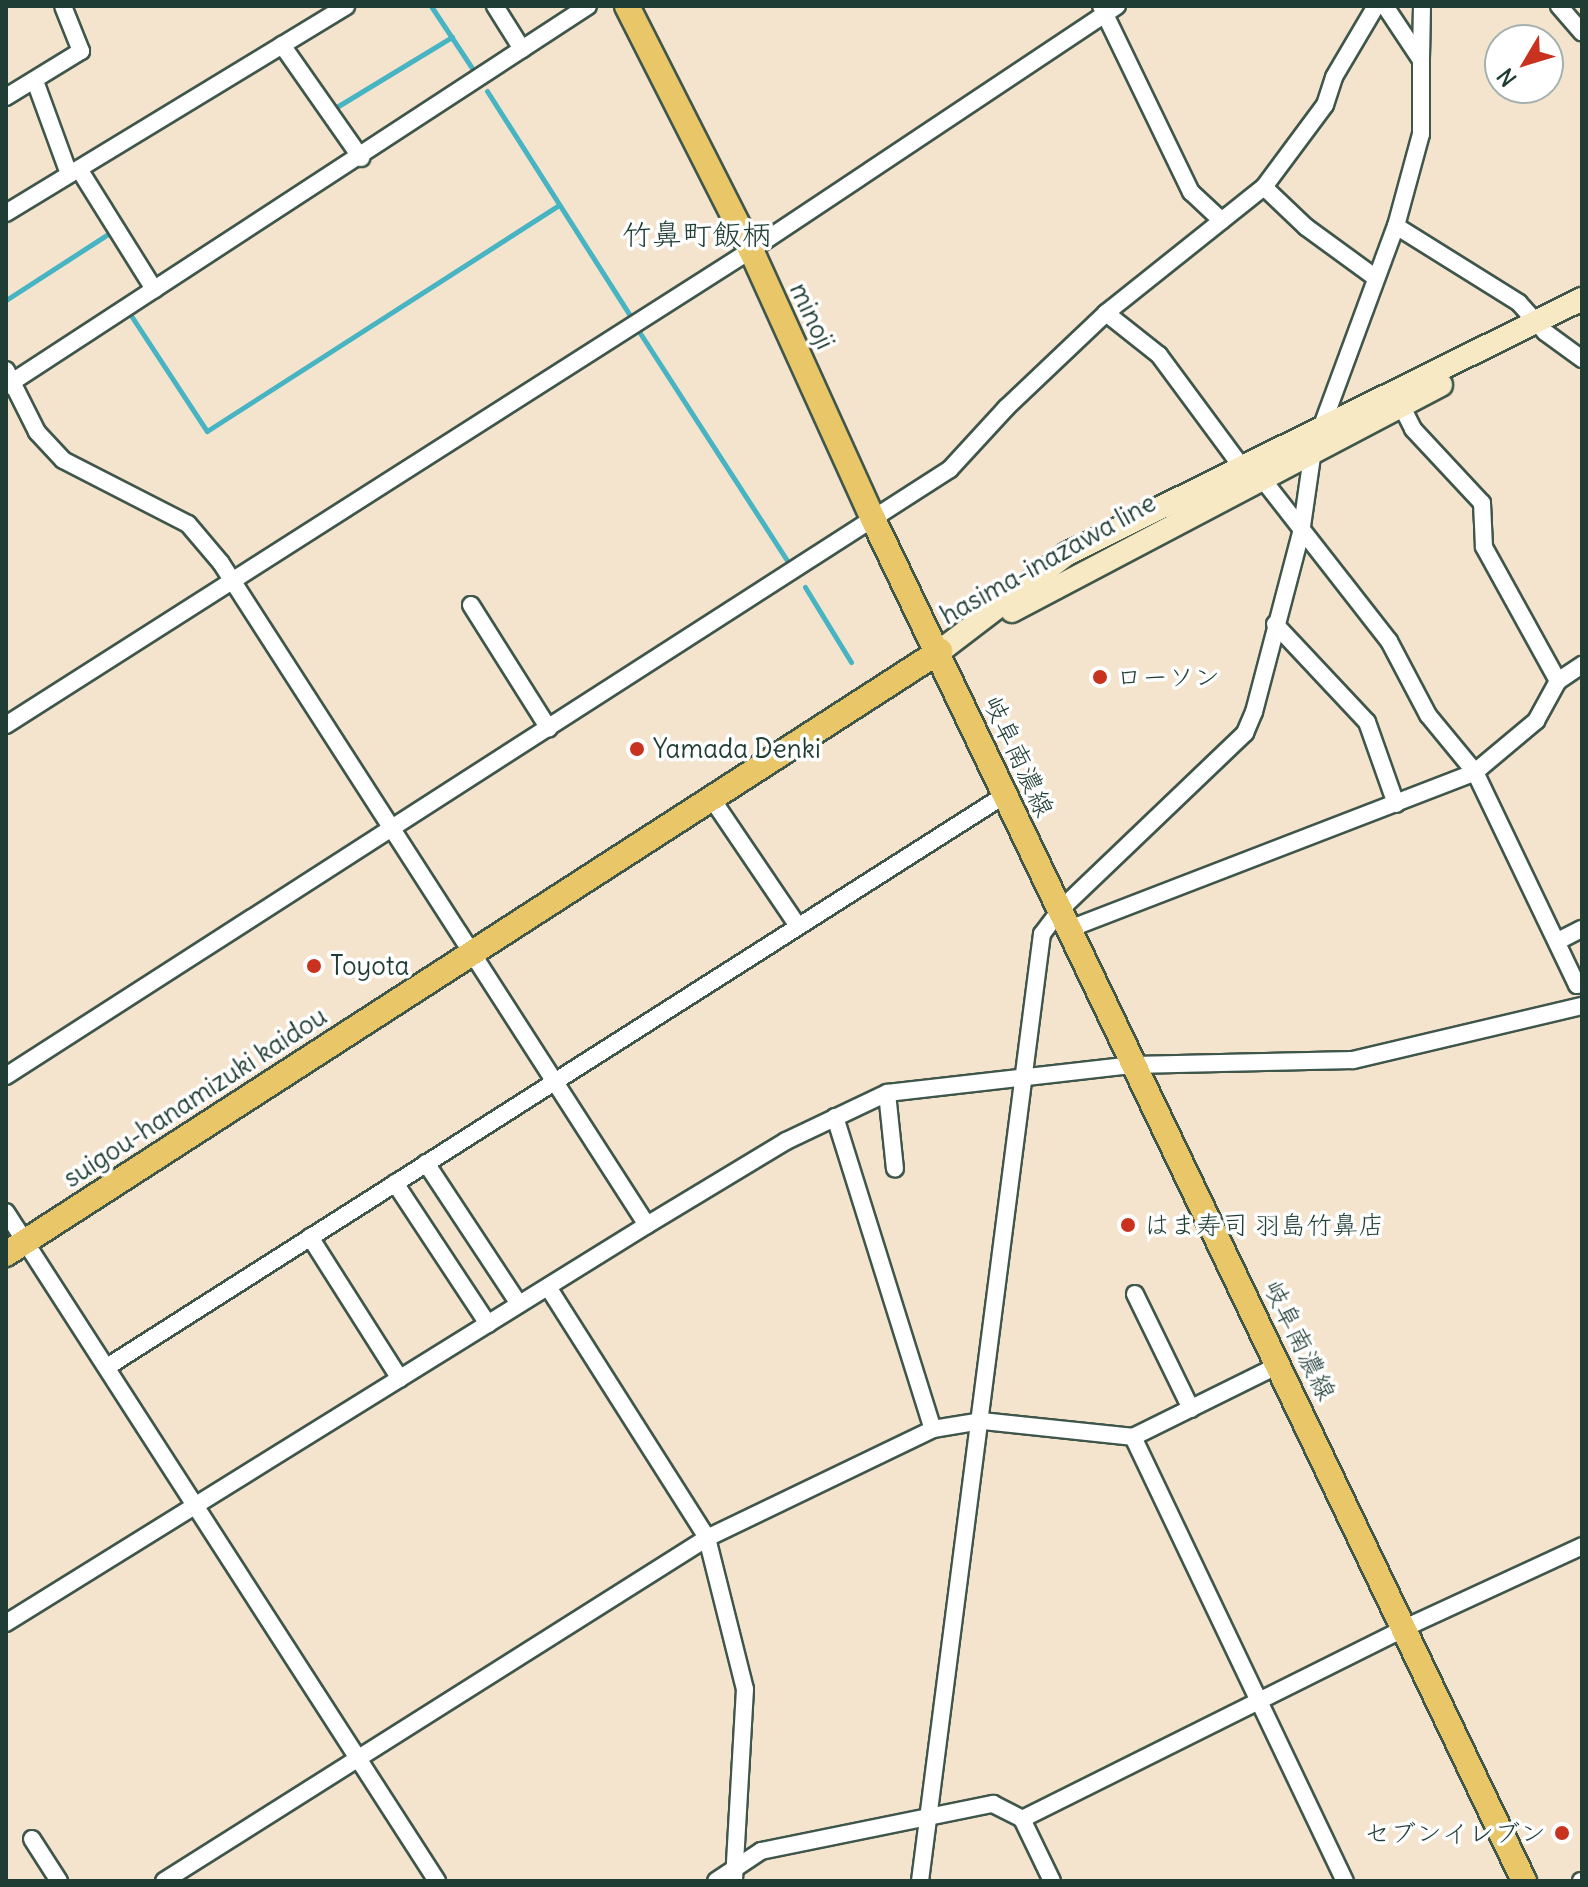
<!DOCTYPE html>
<meta charset="utf-8">
<style>
body{margin:0}
#map{position:relative;width:1588px;height:1887px;overflow:hidden;background:#f5e4cd;font-family:Delius,"Klee One",sans-serif}
div>[style]{position:absolute}
.stream>*{height:5px;margin:-2.5px;padding:0 2.5px;transform-origin:2.5px;border-radius:2.5px;background:#47b4c3}
.roads{filter:drop-shadow(2px 0 #3f564b) drop-shadow(-2px 0 #3f564b) drop-shadow(0 2px #3f564b) drop-shadow(0 -2px #3f564b)}
.street>*{height:16px;margin:-8px;padding:0 8px;transform-origin:8px;border-radius:8px;background:#fff}
.secondary>*{height:22px;margin:-11px;padding:0 11px;transform-origin:11px;border-radius:11px;background:#f6e9c3}
.primary>*{height:24px;margin:-12px;padding:0 12px;transform-origin:12px;border-radius:12px;background:#e9c769}
.dots>*{width:22px;height:22px;translate:-50% -50%;box-sizing:border-box;border:4px solid #fff;border-radius:50%}
span{translate:-50% -50%;white-space:nowrap;text-align:center;line-height:1.15;-webkit-text-stroke:7px #fff;paint-order:stroke}
.street-label{font-size:26px;color:#1f3d34}
.poi-label{font-size:26px;color:#1f3d34}
.left{translate:0 -50%;text-align:left}
.right{translate:-100% -50%;text-align:right}
.quarter-label{font-size:30px;color:#1f3d34}
.frame{position:absolute;inset:0;border:8px solid #1f3d34;pointer-events:none}
.north{position:absolute;left:1484px;top:24px;width:80px;height:80px;box-sizing:border-box;background:#fff;border:2px solid #a5b1ae;border-radius:50%;rotate:232deg;font-size:22px;font-weight:700;line-height:32px;text-align:center;color:#1f3d34}
.north::after{content:'';display:block;margin:auto;width:28px;height:36px;background:#c8321e;clip-path:polygon(50% 0,100% 100%,50% 72%,0 100%)}
</style>
<div id="map">
<div class="stream">
<div style="left:431px;top:6px;width:78px;rotate:56.5deg"></div>
<div style="left:487px;top:91px;width:264px;rotate:57.5deg"></div>
<div style="left:335px;top:108px;width:137px;rotate:-31.3deg"></div>
<div style="left:6px;top:300px;width:125px;rotate:-32.9deg"></div>
<div style="left:125px;top:316px;width:5px;rotate:-22deg"></div>
<div style="left:130px;top:314px;width:140px;rotate:56.7deg"></div>
<div style="left:207px;top:431px;width:418px;rotate:-32.7deg"></div>
<div style="left:638px;top:330px;width:276px;rotate:57.1deg"></div>
<div style="left:805px;top:587px;width:88px;rotate:58.5deg"></div>
</div>
<div class="roads">
<div class="street">
<div style="left:495px;top:6px;width:51px;rotate:57.9deg"></div>
<div style="left:1101px;top:6px;width:207px;rotate:64.2deg"></div>
<div style="left:1191px;top:192px;width:42px;rotate:43.1deg"></div>
<div style="left:1559px;top:6px;width:35px;rotate:49deg"></div>
<div style="left:282px;top:45px;width:138px;rotate:55deg"></div>
<div style="left:1421px;top:58px;width:52px;rotate:-88.9deg"></div>
<div style="left:35px;top:81px;width:99px;rotate:69.9deg"></div>
<div style="left:6px;top:97px;width:88px;rotate:-31.5deg"></div>
<div style="left:81px;top:51px;width:48px;rotate:-111.8deg"></div>
<div style="left:79px;top:169px;width:142px;rotate:58deg"></div>
<div style="left:1264px;top:187px;width:58px;rotate:43.6deg"></div>
<div style="left:1306px;top:227px;width:87px;rotate:36.1deg"></div>
<div style="left:6px;top:213px;width:398px;rotate:-31.3deg"></div>
<div style="left:1396px;top:226px;width:145px;rotate:32deg"></div>
<div style="left:1519px;top:303px;width:39px;rotate:48deg"></div>
<div style="left:1545px;top:332px;width:46px;rotate:36.1deg"></div>
<div style="left:1106px;top:313px;width:68px;rotate:38.4deg"></div>
<div style="left:1159px;top:355px;width:138px;rotate:53.5deg"></div>
<div style="left:6px;top:370px;width:69px;rotate:63.4deg"></div>
<div style="left:37px;top:432px;width:38px;rotate:47deg"></div>
<div style="left:63px;top:460px;width:140px;rotate:27.1deg"></div>
<div style="left:188px;top:524px;width:51px;rotate:49.8deg"></div>
<div style="left:221px;top:563px;width:787px;rotate:57.24deg"></div>
<div style="left:6px;top:386px;width:695px;rotate:-33.14deg"></div>
<div style="left:1401px;top:405px;width:27px;rotate:63deg"></div>
<div style="left:1413px;top:429px;width:101px;rotate:47deg"></div>
<div style="left:1482px;top:503px;width:44px;rotate:87.4deg"></div>
<div style="left:1484px;top:547px;width:153px;rotate:61.1deg"></div>
<div style="left:1260px;top:476px;width:209px;rotate:52deg"></div>
<div style="left:1389px;top:641px;width:84px;rotate:62.2deg"></div>
<div style="left:1428px;top:715px;width:74px;rotate:50.5deg"></div>
<div style="left:1475px;top:772px;width:236px;rotate:64.4deg"></div>
<div style="left:1577px;top:985px;width:5px;rotate:-11deg"></div>
<div style="left:471px;top:605px;width:146px;rotate:57.8deg"></div>
<div style="left:1275px;top:624px;width:134px;rotate:46.8deg"></div>
<div style="left:1367px;top:722px;width:87px;rotate:70.5deg"></div>
<div style="left:6px;top:725px;width:884px;rotate:-32.52deg"></div>
<div style="left:751px;top:250px;width:440px;rotate:-33.7deg"></div>
<div style="left:714px;top:802px;width:150px;rotate:55.9deg"></div>
<div style="left:1069px;top:929px;width:435px;rotate:-21.1deg"></div>
<div style="left:1475px;top:772px;width:80px;rotate:-39.9deg"></div>
<div style="left:1536px;top:721px;width:46px;rotate:-61.2deg"></div>
<div style="left:1558px;top:681px;width:29px;rotate:-34deg"></div>
<div style="left:1558px;top:941px;width:27px;rotate:-27deg"></div>
<div style="left:6px;top:1076px;width:1122px;rotate:-32.74deg"></div>
<div style="left:950px;top:469px;width:83px;rotate:-47.4deg"></div>
<div style="left:1006px;top:408px;width:138px;rotate:-43.5deg"></div>
<div style="left:1106px;top:313px;width:202px;rotate:-38.6deg"></div>
<div style="left:1264px;top:187px;width:102px;rotate:-53.4deg"></div>
<div style="left:1325px;top:105px;width:29px;rotate:-72deg"></div>
<div style="left:1334px;top:77px;width:82px;rotate:-59.4deg"></div>
<div style="left:887px;top:1093px;width:76px;rotate:84deg"></div>
<div style="left:835px;top:1117px;width:327px;rotate:72.6deg"></div>
<div style="left:426px;top:1163px;width:169px;rotate:56.6deg"></div>
<div style="left:395px;top:1183px;width:169px;rotate:56.6deg"></div>
<div style="left:6px;top:1212px;width:796px;rotate:57.21deg"></div>
<div style="left:310px;top:1237px;width:168px;rotate:57.6deg"></div>
<div style="left:548px;top:1287px;width:297px;rotate:57.6deg"></div>
<div style="left:707px;top:1538px;width:156px;rotate:75.9deg"></div>
<div style="left:745px;top:1689px;width:192px;rotate:93.3deg"></div>
<div style="left:1135px;top:1294px;width:128px;rotate:64deg"></div>
<div style="left:107px;top:1367px;width:1065px;rotate:-32.5deg"></div>
<div style="left:1133px;top:1437px;width:165px;rotate:-26.3deg"></div>
<div style="left:6px;top:1623px;width:755px;rotate:-31.84deg"></div>
<div style="left:647px;top:1225px;width:162px;rotate:-31.1deg"></div>
<div style="left:786px;top:1141px;width:112px;rotate:-25.4deg"></div>
<div style="left:887px;top:1093px;width:248px;rotate:-6.5deg"></div>
<div style="left:1133px;top:1065px;width:220px;rotate:-1.3deg"></div>
<div style="left:1353px;top:1060px;width:235px;rotate:-13.3deg"></div>
<div style="left:32px;top:1839px;width:50px;rotate:57.3deg"></div>
<div style="left:164px;top:1881px;width:642px;rotate:-32.28deg"></div>
<div style="left:707px;top:1538px;width:251px;rotate:-25.7deg"></div>
<div style="left:933px;top:1429px;width:50px;rotate:-9.3deg"></div>
<div style="left:982px;top:1421px;width:152px;rotate:6deg"></div>
<div style="left:1133px;top:1437px;width:492px;rotate:64.5deg"></div>
<div style="left:716px;top:1881px;width:54px;rotate:-33.7deg"></div>
<div style="left:761px;top:1851px;width:237px;rotate:-11.5deg"></div>
<div style="left:993px;top:1804px;width:33px;rotate:27deg"></div>
<div style="left:920px;top:1881px;width:955px;rotate:-82.66deg"></div>
<div style="left:1042px;top:934px;width:31px;rotate:-53deg"></div>
<div style="left:1061px;top:909px;width:255px;rotate:-43.7deg"></div>
<div style="left:1245px;top:733px;width:23px;rotate:-67deg"></div>
<div style="left:1254px;top:712px;width:185px;rotate:-75.3deg"></div>
<div style="left:1301px;top:533px;width:84px;rotate:-81.8deg"></div>
<div style="left:1313px;top:450px;width:239px;rotate:-69.7deg"></div>
<div style="left:1396px;top:226px;width:95px;rotate:-74.8deg"></div>
<div style="left:1421px;top:134px;width:74px;rotate:-90deg"></div>
<div style="left:1421px;top:60px;width:65px;rotate:-123.7deg"></div>
<div style="left:1052px;top:1881px;width:69px;rotate:-115.8deg"></div>
<div style="left:1022px;top:1819px;width:430px;rotate:-26.5deg"></div>
<div style="left:1407px;top:1627px;width:193px;rotate:-24.8deg"></div>
<div style="left:1581px;top:1881px;width:1px"></div>
</div>
<div class="secondary">
<div style="left:1012px;top:611px;width:485px;rotate:-27.8deg"></div>
<div style="left:940px;top:651px;width:160px;rotate:-37.4deg"></div>
<div style="left:1067px;top:554px;width:575px;rotate:-26.34deg"></div>
</div>
<div class="primary">
<div style="left:627px;top:6px;width:274px;rotate:63.1deg"></div>
<div style="left:751px;top:250px;width:295px;rotate:65.6deg"></div>
<div style="left:873px;top:519px;width:1510px;rotate:64.45deg"></div>
<div style="left:6px;top:1254px;width:1112px;rotate:-32.85deg"></div>
</div>
</div>
<div class="dots">
<div style="left:1100px;top:677px;background:#c8321e"></div>
<div style="left:637px;top:749px;background:#c8321e"></div>
<div style="left:314px;top:966px;background:#c8321e"></div>
<div style="left:1128px;top:1225px;background:#c8321e"></div>
<div style="left:1562px;top:1833px;background:#c8321e"></div>
</div>
<div class="street-label">
<span style="left:812px;top:316px;rotate:65deg">minoji</span>
<span style="left:1048px;top:559px;rotate:-29deg">hasima-inazawa line</span>
<span style="left:1019px;top:756px;rotate:65deg">岐阜南濃線</span>
<span style="left:195px;top:1097px;rotate:-33deg">suigou-hanamizuki kaidou</span>
<span style="left:1300px;top:1340px;rotate:64deg">岐阜南濃線</span>
</div>
<div class="poi-label">
<span class="left" style="left:1116px;top:677px">ローソン</span>
<span class="left" style="left:653px;top:749px">Yamada Denki</span>
<span class="left" style="left:330px;top:966px">Toyota</span>
<span class="left" style="left:1144px;top:1225px">はま寿司 羽島竹鼻店</span>
<span class="right" style="left:1546px;top:1833px">セブンイレブン</span>
</div>
<div class="quarter-label">
<span style="left:697px;top:234px">竹鼻町飯柄</span>
</div>
<div class="frame"></div>
<div class="north">N</div>
</div>
